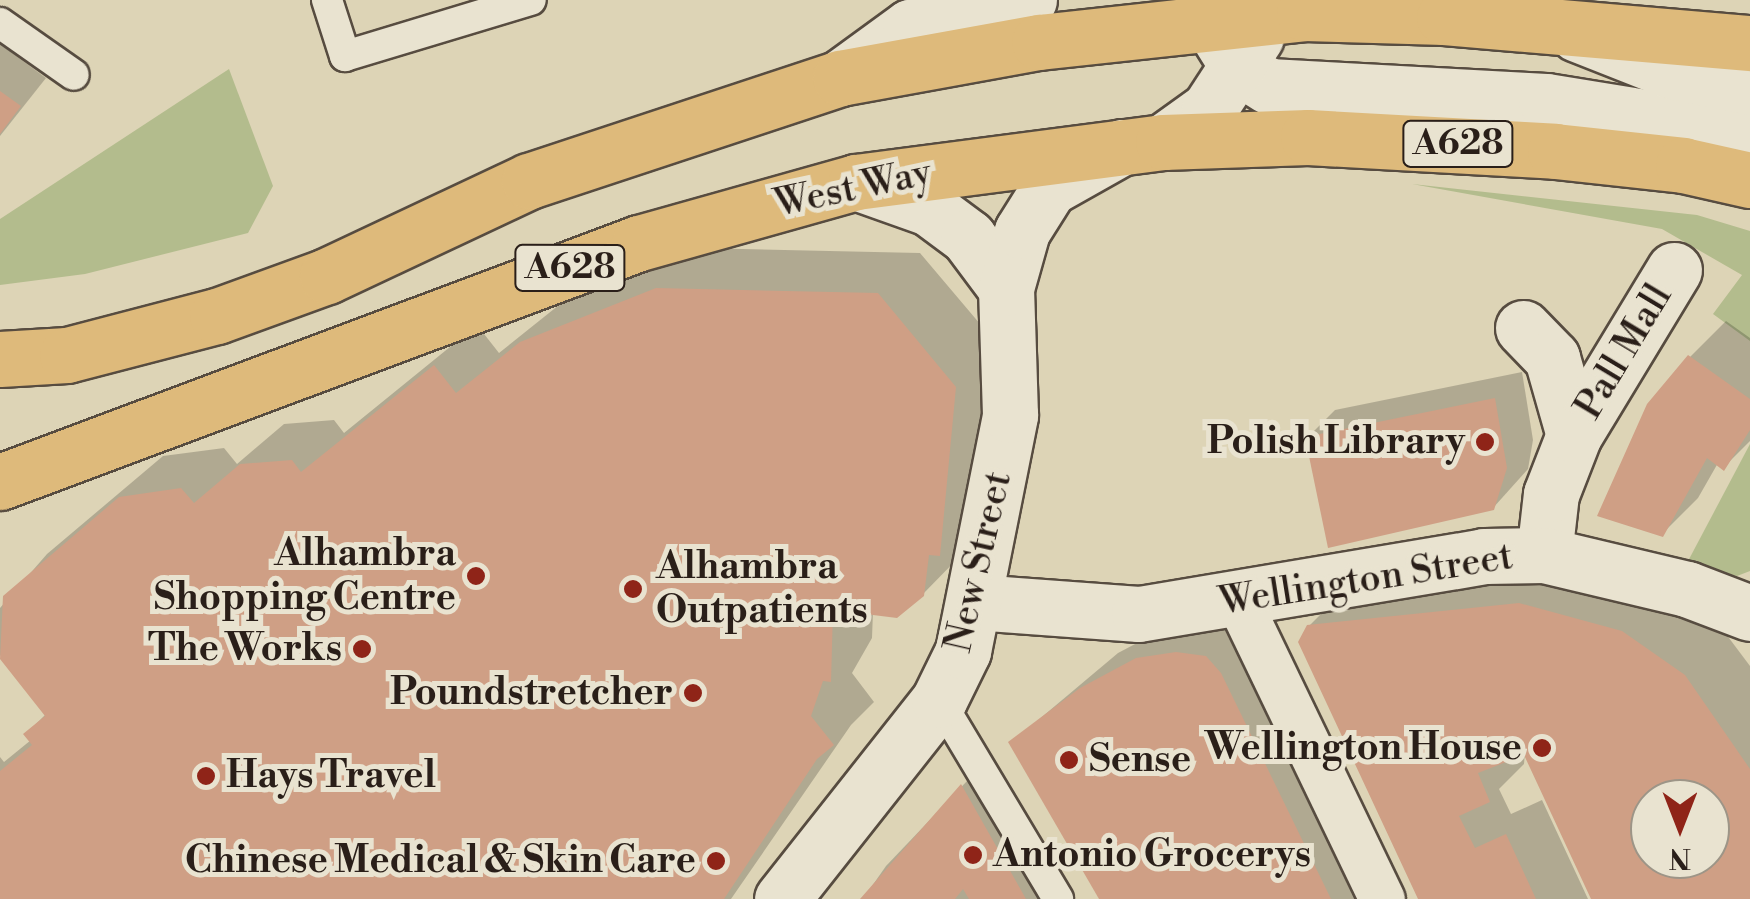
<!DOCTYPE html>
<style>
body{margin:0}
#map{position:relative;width:1750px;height:899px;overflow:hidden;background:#ddd4b6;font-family:"Libre Bodoni",serif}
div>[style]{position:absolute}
.green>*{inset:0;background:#b3bc8d}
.shadow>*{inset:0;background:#0003}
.building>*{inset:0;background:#cf9f85}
.roads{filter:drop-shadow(2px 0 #574c40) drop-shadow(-2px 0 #574c40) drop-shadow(0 2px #574c40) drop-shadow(0 -2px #574c40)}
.service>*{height:30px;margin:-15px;padding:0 15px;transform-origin:15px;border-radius:15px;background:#e9e3d0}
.pedestrian>*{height:45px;margin:-22.5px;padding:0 22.5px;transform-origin:22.5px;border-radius:22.5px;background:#e9e3d0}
.minor>*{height:55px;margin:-27.5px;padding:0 27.5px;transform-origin:27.5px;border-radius:27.5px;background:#e9e3d0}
.trunk>*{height:55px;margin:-27.5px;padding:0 27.5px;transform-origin:27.5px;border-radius:27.5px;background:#deba7b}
.dots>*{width:28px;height:28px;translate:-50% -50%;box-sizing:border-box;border:5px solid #e9e3d0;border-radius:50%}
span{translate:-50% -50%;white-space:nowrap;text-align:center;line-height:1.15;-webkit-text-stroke:10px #e9e3d0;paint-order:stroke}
.shield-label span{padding:2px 8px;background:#e9e3d0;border:2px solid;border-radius:8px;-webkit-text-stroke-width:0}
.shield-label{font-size:35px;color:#2a1f19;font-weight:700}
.street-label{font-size:38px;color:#2a1f19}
.poi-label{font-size:38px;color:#2a1f19;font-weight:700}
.right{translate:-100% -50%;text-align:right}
.left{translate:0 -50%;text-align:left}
.north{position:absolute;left:1630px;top:779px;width:100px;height:100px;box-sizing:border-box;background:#e9e3d0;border:2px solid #9d9587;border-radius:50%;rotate:180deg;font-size:28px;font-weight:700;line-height:40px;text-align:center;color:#2a1f19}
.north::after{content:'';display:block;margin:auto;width:35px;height:45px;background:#8f2418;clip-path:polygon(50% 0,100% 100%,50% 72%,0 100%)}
</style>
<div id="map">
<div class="green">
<div style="clip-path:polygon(229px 69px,273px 186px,248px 233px,85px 274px,0 285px,0 219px)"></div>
<div style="clip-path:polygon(1412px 184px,1697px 215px,1750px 231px,1750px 341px,1713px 314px,1742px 275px,1662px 229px)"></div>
<div style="clip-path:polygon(1750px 444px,1750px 571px,1737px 576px,1687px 563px)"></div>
</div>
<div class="shadow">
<div style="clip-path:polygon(0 44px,46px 78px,0 136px)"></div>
<div style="clip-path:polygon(700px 248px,920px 253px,997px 344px,965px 551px,923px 594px,873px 612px,872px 638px,852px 673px,874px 702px,851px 725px,731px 899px,0 899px,0 757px,4px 762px,31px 740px,26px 734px,46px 714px,0 655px,0 608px,47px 554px,163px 456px,224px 448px,237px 464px,284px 424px,334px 420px,344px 433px,477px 325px,499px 353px,564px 301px)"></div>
<div style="clip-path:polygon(1726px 321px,1750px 338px,1750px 441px,1723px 468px,1718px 463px,1698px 498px,1662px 534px,1690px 357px)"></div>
<div style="clip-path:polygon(1522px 372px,1533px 440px,1528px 469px,1493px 508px,1308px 437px,1335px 410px)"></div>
<div style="clip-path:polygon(evenodd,1562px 562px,1664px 590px,1726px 634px,1750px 666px,1750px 899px,1594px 899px,1525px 752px,1524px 764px,1499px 789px,1511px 814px,1542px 800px,1588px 899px,1421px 899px,1309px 626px,1351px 584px,1562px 562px,1650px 799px,1710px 799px,1710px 859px,1650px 859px,1650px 799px)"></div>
<div style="clip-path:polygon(1242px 622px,1394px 899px,1102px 899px,1012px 742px,1118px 653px,1175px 623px)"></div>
<div style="clip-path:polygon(988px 759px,1068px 899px,863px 899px,886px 866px)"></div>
</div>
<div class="building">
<div style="clip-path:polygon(0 91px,21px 106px,0 134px)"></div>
<div style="clip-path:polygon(656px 288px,878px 293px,956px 387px,940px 556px,929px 555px,924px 596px,897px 618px,833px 610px,831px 682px,823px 681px,811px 716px,834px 745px,817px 759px,724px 899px,0 899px,0 771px,32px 745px,23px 734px,45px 716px,0 659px,3px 596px,119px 497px,181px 488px,194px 503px,240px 464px,292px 460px,301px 472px,434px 365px,456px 393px,520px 342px)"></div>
<div style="clip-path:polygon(1688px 355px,1750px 399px,1750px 430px,1724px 471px,1707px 458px,1663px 537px,1597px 516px,1647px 404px)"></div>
<div style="clip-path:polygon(1495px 398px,1507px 468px,1494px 510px,1328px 548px,1305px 437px)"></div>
<div style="clip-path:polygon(evenodd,1519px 603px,1622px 631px,1685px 675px,1750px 769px,1750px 899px,1591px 899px,1524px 755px,1478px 773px,1490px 802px,1459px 816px,1475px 848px,1506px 834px,1536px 899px,1418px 899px,1298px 642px,1307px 625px,1519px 603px,1650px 799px,1710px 799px,1710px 859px,1650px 859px,1650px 799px)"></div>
<div style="clip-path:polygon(1176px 652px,1206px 656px,1221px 673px,1331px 899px,1099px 899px,1008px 742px,1080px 688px,1136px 658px)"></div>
<div style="clip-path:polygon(961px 784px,1026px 899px,969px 899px,963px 889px,955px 899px,860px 899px)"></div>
</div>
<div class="roads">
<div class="service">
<div style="left:327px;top:0;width:59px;rotate:72.2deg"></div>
<div style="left:345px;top:56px;width:194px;rotate:-16.8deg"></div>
<div style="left:0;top:23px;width:90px;rotate:35.1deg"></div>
<div style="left:939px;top:700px;width:232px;rotate:59.1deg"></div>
</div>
<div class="pedestrian">
<div style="left:1238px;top:600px;width:332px;rotate:64.3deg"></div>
</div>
<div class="minor">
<div style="left:1209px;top:0;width:19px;rotate:93deg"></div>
<div style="left:1208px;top:19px;width:57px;rotate:58deg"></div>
<div style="left:1238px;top:67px;width:36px;rotate:32deg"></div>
<div style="left:1269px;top:86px;width:277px;rotate:3.1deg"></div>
<div style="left:1546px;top:101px;width:207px;rotate:9.2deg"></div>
<div style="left:1577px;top:34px;width:101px;rotate:21.5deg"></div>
<div style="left:1671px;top:71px;width:81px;rotate:11.4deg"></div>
<div style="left:840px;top:78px;width:87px;rotate:-36.1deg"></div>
<div style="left:910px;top:27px;width:122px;rotate:-12.8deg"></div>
<div style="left:1163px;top:142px;width:57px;rotate:-35.7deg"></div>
<div style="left:1209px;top:109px;width:86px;rotate:-56.9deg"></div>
<div style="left:856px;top:182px;width:77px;rotate:19.6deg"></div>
<div style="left:929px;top:208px;width:49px;rotate:36.6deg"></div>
<div style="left:968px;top:237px;width:64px;rotate:53.3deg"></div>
<div style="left:1523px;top:328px;width:42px;rotate:46deg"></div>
<div style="left:1552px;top:358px;width:80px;rotate:74.1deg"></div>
<div style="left:1544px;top:555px;width:61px;rotate:-83.5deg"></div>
<div style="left:1551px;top:494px;width:63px;rotate:-68.7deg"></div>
<div style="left:1574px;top:435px;width:193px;rotate:-58.8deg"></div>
<div style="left:975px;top:602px;width:164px;rotate:4.2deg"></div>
<div style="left:1139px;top:614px;width:350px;rotate:-9.5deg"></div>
<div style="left:1484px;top:556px;width:60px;rotate:-1deg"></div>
<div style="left:1544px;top:555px;width:147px;rotate:13.4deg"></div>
<div style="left:1687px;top:589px;width:67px;rotate:20.9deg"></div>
<div style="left:782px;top:899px;width:253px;rotate:-51.7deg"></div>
<div style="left:939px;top:700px;width:55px;rotate:-63.9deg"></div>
<div style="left:963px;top:651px;width:241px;rotate:-78.7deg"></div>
<div style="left:1010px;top:415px;width:127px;rotate:-91.8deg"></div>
<div style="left:1006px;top:288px;width:59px;rotate:-74.3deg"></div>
<div style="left:1022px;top:231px;width:51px;rotate:-57.9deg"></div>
<div style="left:1049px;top:188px;width:84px;rotate:-29.3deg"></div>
</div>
<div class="trunk">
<div style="left:0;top:359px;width:67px;rotate:-3.4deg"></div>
<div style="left:67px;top:355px;width:155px;rotate:-14.6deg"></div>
<div style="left:217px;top:316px;width:117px;rotate:-20deg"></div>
<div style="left:327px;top:276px;width:223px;rotate:-25.2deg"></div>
<div style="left:529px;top:181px;width:328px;rotate:-18.3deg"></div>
<div style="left:840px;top:78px;width:202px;rotate:-10.3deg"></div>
<div style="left:1039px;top:42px;width:267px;rotate:-6.2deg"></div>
<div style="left:1304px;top:13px;width:140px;rotate:1.6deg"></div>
<div style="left:1444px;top:17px;width:307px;rotate:4.9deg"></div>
<div style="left:0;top:482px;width:682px;rotate:-20.51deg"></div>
<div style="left:639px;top:243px;width:225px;rotate:-15.7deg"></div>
<div style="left:856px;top:182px;width:310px;rotate:-7.4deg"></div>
<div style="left:1163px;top:142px;width:145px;rotate:-2deg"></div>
<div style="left:1308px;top:137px;width:247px;rotate:3.2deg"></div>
<div style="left:1555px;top:151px;width:129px;rotate:6.2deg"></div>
<div style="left:1683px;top:165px;width:69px;rotate:12.6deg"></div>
</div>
</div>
<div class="dots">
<div style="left:1485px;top:442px;background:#8f2418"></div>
<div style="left:476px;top:576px;background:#8f2418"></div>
<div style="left:633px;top:589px;background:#8f2418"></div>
<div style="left:362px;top:649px;background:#8f2418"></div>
<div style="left:693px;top:693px;background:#8f2418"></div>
<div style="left:1542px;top:748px;background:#8f2418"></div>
<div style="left:1069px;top:760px;background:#8f2418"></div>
<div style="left:206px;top:776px;background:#8f2418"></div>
<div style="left:973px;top:855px;background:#8f2418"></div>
<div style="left:716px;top:861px;background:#8f2418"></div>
</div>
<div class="shield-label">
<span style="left:1458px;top:144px">A628</span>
<span style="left:570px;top:268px">A628</span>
</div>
<div class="street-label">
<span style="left:853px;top:189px;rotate:-12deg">West Way</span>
<span style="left:1624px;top:352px;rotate:-59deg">Pall Mall</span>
<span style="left:979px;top:562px;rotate:-77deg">New Street</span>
<span style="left:1366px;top:580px;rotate:-9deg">Wellington Street</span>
</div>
<div class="poi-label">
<span class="right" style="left:1465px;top:442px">Polish Library</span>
<span class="right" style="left:456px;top:576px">Alhambra<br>Shopping Centre</span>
<span class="left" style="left:656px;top:589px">Alhambra<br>Outpatients</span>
<span class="right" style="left:342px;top:649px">The Works</span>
<span class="right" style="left:673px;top:693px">Poundstretcher</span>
<span class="right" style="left:1522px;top:748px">Wellington House</span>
<span class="left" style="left:1089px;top:760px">Sense</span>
<span class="left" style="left:226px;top:776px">Hays Travel</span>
<span class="left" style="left:993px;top:855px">Antonio Grocerys</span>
<span class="right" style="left:696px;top:861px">Chinese Medical &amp; Skin Care</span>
</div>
<div class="north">N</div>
</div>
